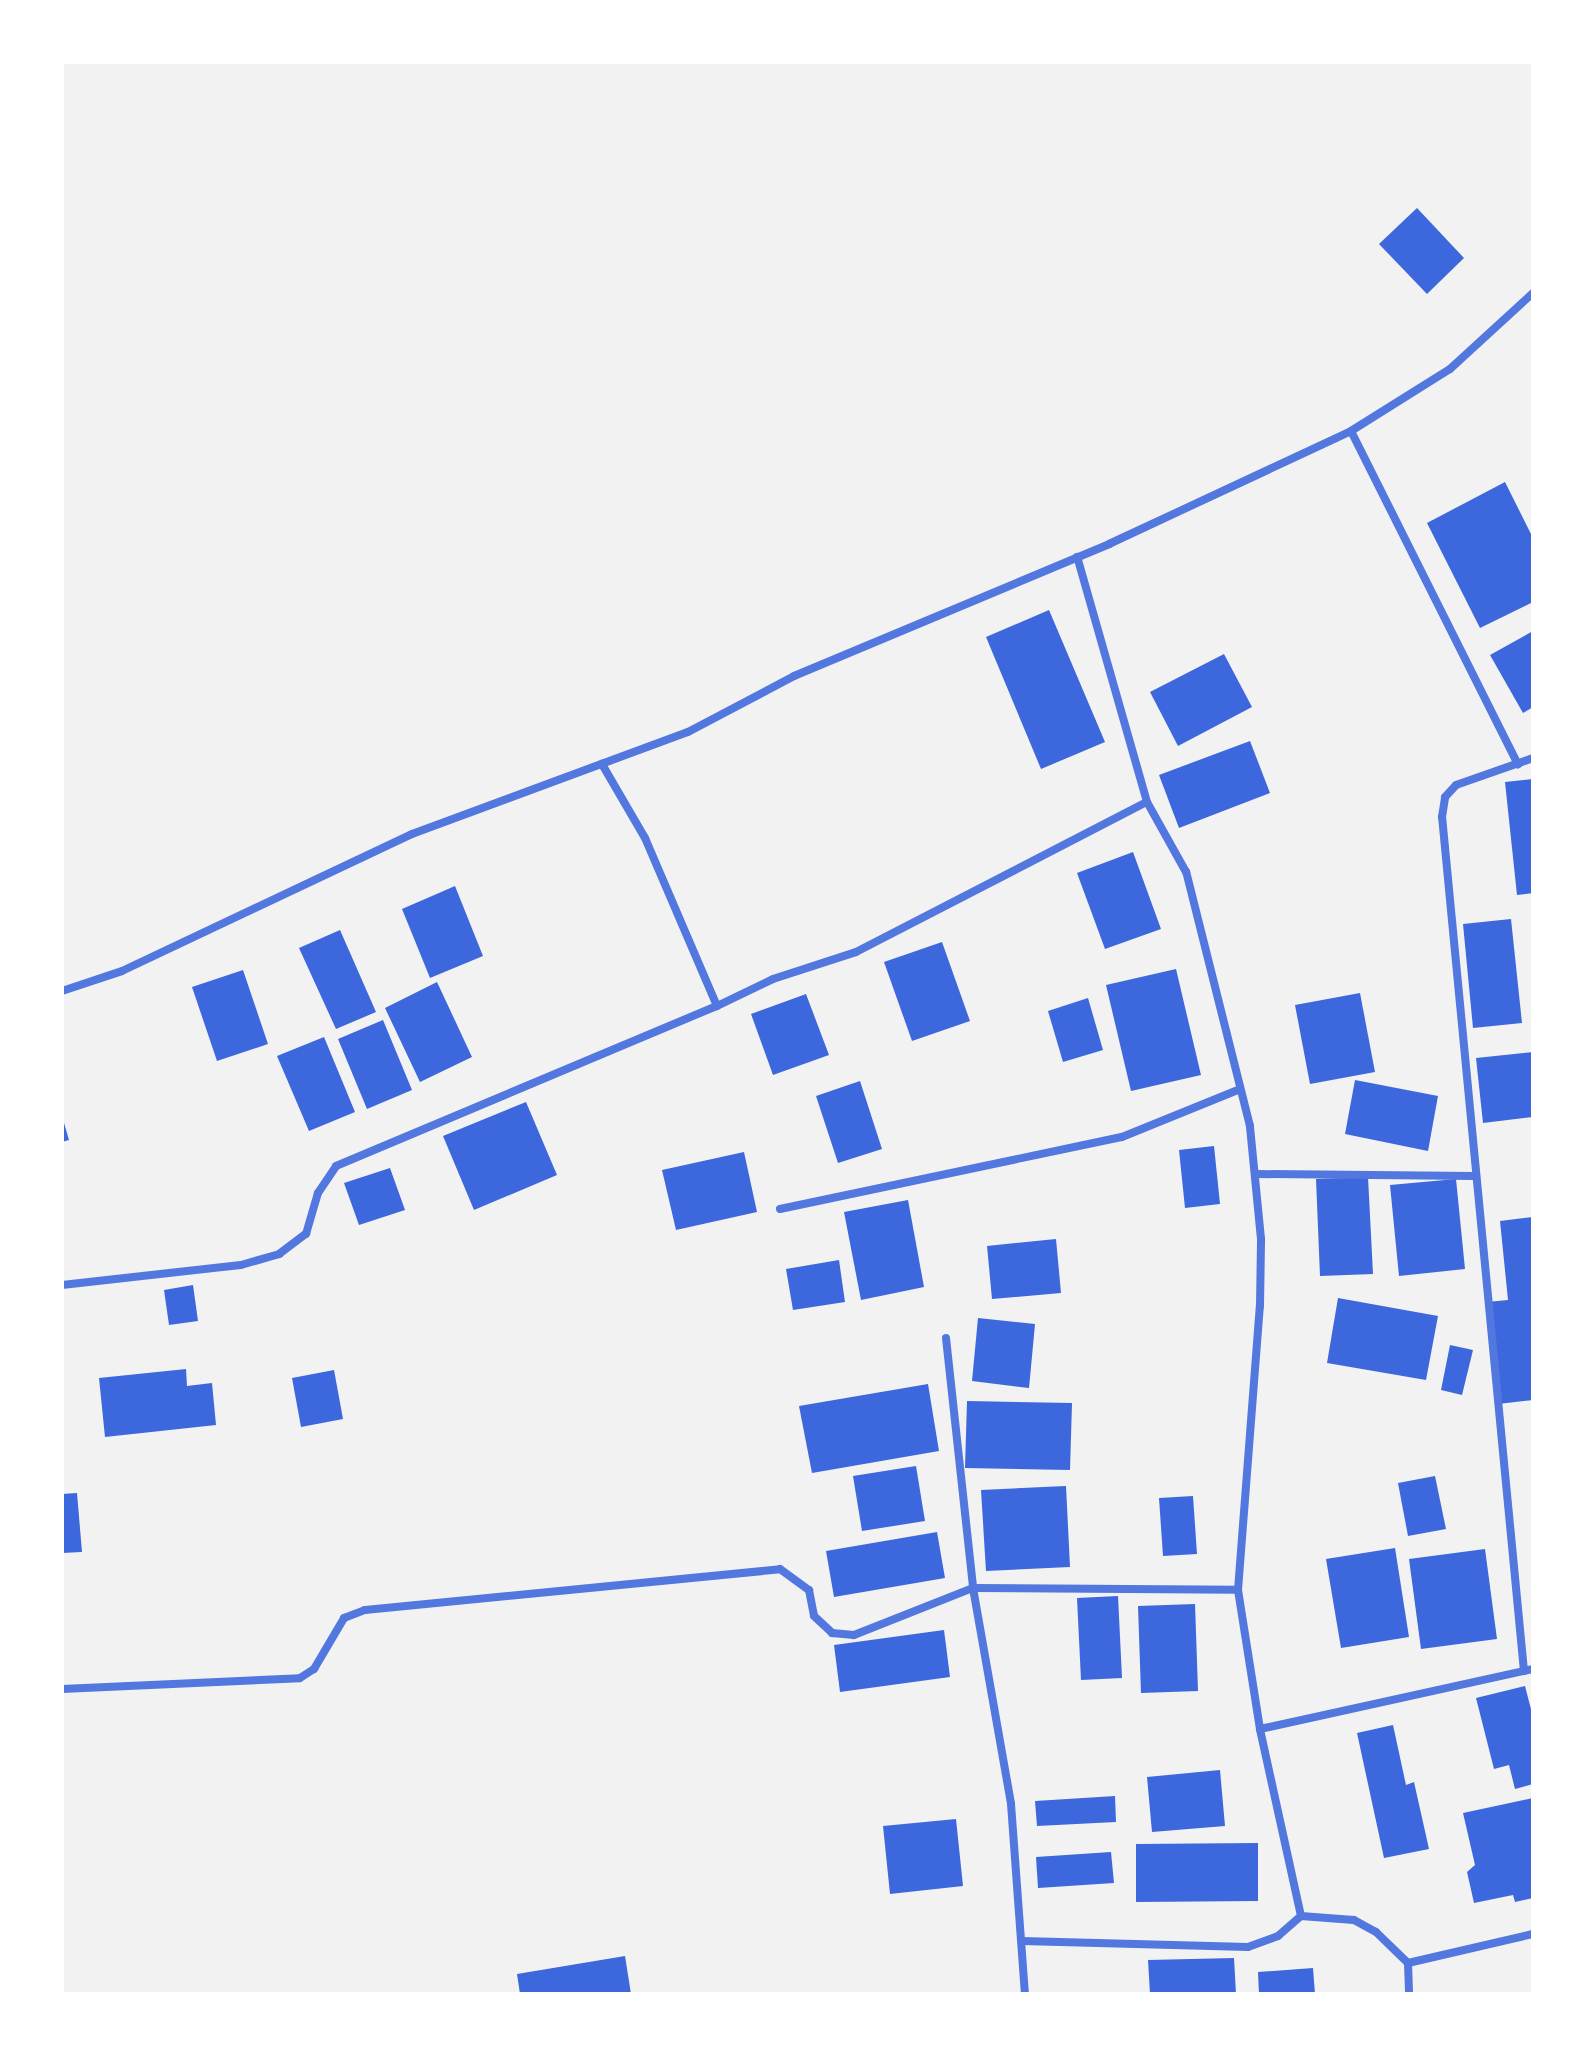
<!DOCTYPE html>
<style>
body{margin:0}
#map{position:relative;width:1595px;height:2056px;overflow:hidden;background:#f2f2f2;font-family:"DM Sans",sans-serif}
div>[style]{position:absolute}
.building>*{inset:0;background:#3d67dc}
.minor>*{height:8px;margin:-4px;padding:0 4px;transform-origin:4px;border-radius:4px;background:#5277de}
span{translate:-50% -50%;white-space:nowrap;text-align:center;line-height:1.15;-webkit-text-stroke:6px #fff;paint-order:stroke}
.frame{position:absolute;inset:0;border:64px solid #fff;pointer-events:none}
</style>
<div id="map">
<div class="building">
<div style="clip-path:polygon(1417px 208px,1464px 258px,1427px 294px,1379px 244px)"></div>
<div style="clip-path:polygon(1505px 482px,1533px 538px,1533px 602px,1480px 628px,1427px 523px)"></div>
<div style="clip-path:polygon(1049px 610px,1105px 742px,1041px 769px,986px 637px)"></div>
<div style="clip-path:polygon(1533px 631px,1533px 707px,1523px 713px,1490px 655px)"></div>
<div style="clip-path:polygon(1224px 654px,1252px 707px,1178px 746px,1150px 692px)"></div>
<div style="clip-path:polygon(1250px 741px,1270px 793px,1179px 828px,1159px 775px)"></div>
<div style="clip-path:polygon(1533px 779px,1533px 893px,1517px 895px,1505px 782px)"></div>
<div style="clip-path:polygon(1133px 852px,1161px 929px,1105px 949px,1077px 873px)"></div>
<div style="clip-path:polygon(455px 886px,483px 956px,430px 978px,402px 909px)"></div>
<div style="clip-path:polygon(1511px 919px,1522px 1023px,1473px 1028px,1463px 924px)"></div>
<div style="clip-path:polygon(340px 930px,376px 1012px,336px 1029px,299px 948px)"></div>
<div style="clip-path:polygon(942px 942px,970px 1021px,912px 1041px,884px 962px)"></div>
<div style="clip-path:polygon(1176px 969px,1201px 1075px,1131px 1091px,1106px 985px)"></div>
<div style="clip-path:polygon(243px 970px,268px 1044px,217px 1061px,192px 987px)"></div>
<div style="clip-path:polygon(437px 982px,472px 1057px,420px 1082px,385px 1008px)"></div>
<div style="clip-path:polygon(1360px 993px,1375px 1072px,1310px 1084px,1295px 1005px)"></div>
<div style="clip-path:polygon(806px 994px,829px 1055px,773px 1075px,751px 1014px)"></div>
<div style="clip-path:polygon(1088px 998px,1103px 1050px,1063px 1062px,1048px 1011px)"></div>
<div style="clip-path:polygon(383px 1020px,412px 1090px,367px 1109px,338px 1039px)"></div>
<div style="clip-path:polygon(324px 1037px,355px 1112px,309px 1131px,277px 1056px)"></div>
<div style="clip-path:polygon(1533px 1052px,1533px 1117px,1483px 1123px,1476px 1058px)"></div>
<div style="clip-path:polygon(1355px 1080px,1438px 1096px,1428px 1151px,1345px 1134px)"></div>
<div style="clip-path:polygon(860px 1081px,882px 1149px,838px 1163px,816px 1096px)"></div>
<div style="clip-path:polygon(526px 1102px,557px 1175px,474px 1210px,443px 1136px)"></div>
<div style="clip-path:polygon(62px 1116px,69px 1140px,62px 1142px)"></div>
<div style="clip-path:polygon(1214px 1146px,1220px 1204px,1185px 1208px,1179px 1150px)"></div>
<div style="clip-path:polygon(744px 1152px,757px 1212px,676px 1230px,662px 1170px)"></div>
<div style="clip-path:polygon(390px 1168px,405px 1210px,359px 1225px,344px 1183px)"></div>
<div style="clip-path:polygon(1368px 1177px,1373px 1274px,1320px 1276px,1316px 1179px)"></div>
<div style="clip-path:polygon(1456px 1179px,1465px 1269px,1399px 1276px,1390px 1185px)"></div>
<div style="clip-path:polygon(908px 1200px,924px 1287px,861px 1300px,844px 1212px)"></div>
<div style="clip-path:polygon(1533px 1217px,1533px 1400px,1498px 1404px,1487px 1302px,1508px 1300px,1500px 1221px)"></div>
<div style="clip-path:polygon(1056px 1239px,1061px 1293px,992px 1299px,987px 1246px)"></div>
<div style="clip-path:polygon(839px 1260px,845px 1302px,793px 1310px,786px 1269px)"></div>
<div style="clip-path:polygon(193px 1285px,198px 1321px,169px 1325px,164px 1290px)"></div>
<div style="clip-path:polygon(1338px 1298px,1438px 1316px,1426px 1380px,1327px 1363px)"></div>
<div style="clip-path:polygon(978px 1318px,1035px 1324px,1029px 1388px,972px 1381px)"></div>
<div style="clip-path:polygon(1450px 1345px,1473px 1350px,1462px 1395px,1441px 1390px)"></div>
<div style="clip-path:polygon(186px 1369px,187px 1386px,212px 1383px,216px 1425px,105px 1437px,99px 1378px)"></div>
<div style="clip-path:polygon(334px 1370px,343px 1419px,301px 1427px,292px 1378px)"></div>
<div style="clip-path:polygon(928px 1384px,939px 1451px,812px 1473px,799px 1406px)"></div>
<div style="clip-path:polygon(967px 1401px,1072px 1403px,1070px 1470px,965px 1468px)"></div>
<div style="clip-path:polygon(916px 1466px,925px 1521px,862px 1531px,853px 1476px)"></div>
<div style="clip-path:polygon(1435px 1476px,1446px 1529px,1408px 1536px,1398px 1483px)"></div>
<div style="clip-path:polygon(1066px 1486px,1070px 1567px,986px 1571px,981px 1490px)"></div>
<div style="clip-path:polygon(77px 1493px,82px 1552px,62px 1553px,62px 1494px)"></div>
<div style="clip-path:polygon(1193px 1496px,1197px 1554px,1163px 1556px,1159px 1498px)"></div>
<div style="clip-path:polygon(937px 1532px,945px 1578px,834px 1597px,826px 1551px)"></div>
<div style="clip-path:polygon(1395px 1548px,1409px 1637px,1341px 1648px,1326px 1559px)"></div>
<div style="clip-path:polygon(1485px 1549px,1497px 1639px,1421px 1649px,1409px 1559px)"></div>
<div style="clip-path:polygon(1118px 1596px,1122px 1678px,1081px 1680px,1077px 1598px)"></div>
<div style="clip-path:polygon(1195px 1604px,1198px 1691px,1141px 1693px,1138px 1606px)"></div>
<div style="clip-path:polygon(944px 1630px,950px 1677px,840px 1692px,834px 1645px)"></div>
<div style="clip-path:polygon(1525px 1686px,1533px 1717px,1533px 1784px,1515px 1789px,1509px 1765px,1494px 1769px,1476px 1698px)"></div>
<div style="clip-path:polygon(1393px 1725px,1406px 1785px,1414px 1782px,1429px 1849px,1384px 1858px,1357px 1733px)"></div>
<div style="clip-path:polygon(1220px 1770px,1225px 1826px,1152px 1832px,1147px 1777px)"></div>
<div style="clip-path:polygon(1115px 1796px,1116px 1822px,1037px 1826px,1035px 1801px)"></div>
<div style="clip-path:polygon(1533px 1798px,1533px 1898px,1515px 1902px,1513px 1895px,1474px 1903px,1467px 1872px,1475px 1865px,1463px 1813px)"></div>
<div style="clip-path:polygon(956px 1819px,963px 1886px,890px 1894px,883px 1826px)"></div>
<div style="clip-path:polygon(1258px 1843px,1258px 1901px,1136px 1902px,1136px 1844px)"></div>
<div style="clip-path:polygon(1111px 1852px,1114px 1883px,1038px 1888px,1036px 1857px)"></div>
<div style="clip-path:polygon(625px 1956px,631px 1994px,520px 1994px,517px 1974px)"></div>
<div style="clip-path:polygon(1234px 1958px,1236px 1994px,1150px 1994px,1148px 1960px)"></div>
<div style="clip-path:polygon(1313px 1968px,1315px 1994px,1259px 1994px,1258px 1972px)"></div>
</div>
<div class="minor">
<div style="left:1351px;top:431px;width:373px;rotate:63.4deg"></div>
<div style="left:62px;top:991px;width:63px;rotate:-18.4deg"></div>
<div style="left:122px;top:971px;width:321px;rotate:-25.3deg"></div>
<div style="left:412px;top:834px;width:294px;rotate:-20.3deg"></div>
<div style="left:688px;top:732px;width:120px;rotate:-27.8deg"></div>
<div style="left:794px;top:676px;width:342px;rotate:-22.7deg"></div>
<div style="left:1109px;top:544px;width:267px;rotate:-25deg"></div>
<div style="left:1351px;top:431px;width:117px;rotate:-32.1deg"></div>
<div style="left:1450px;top:369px;width:113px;rotate:-42.5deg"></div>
<div style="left:717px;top:1006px;width:62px;rotate:-25.7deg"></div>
<div style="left:773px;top:979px;width:87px;rotate:-18deg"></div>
<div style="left:856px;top:952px;width:327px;rotate:-27.3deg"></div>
<div style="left:1256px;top:1174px;width:218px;rotate:0.5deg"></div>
<div style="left:780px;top:1209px;width:349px;rotate:-11.9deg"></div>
<div style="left:1122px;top:1137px;width:127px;rotate:-22.1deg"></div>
<div style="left:62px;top:1285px;width:180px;rotate:-6.4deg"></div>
<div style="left:241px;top:1265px;width:40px;rotate:-16deg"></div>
<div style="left:279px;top:1254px;width:34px;rotate:-37deg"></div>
<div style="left:306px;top:1234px;width:43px;rotate:-73.7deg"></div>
<div style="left:318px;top:1193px;width:32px;rotate:-56deg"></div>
<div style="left:336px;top:1166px;width:413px;rotate:-22.8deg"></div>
<div style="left:717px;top:1006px;width:183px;rotate:-113.2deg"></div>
<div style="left:645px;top:838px;width:86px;rotate:-120.2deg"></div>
<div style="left:946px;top:1338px;width:251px;rotate:83.8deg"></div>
<div style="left:973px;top:1588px;width:219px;rotate:80deg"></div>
<div style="left:1011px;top:1804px;width:191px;rotate:85.8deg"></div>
<div style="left:1524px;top:1671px;width:858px;rotate:-95.48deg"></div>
<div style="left:1442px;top:817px;width:20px;rotate:-81deg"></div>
<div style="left:1445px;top:797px;width:16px;rotate:-47deg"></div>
<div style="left:1456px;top:785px;width:82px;rotate:-19.3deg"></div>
<div style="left:62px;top:1689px;width:238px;rotate:-2.6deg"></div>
<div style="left:300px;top:1678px;width:17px;rotate:-33deg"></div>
<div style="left:314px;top:1669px;width:59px;rotate:-59.5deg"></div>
<div style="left:344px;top:1618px;width:22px;rotate:-21deg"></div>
<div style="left:365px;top:1610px;width:417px;rotate:-5.6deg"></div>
<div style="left:780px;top:1569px;width:36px;rotate:36deg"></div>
<div style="left:809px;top:1590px;width:26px;rotate:79deg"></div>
<div style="left:814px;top:1616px;width:25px;rotate:43deg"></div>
<div style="left:832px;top:1633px;width:22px;rotate:5deg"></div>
<div style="left:854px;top:1635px;width:128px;rotate:-21.6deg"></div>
<div style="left:973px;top:1588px;width:265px;rotate:0.4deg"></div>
<div style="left:1260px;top:1729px;width:280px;rotate:-12.4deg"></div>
<div style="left:1301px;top:1916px;width:53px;rotate:4.3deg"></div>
<div style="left:1354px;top:1920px;width:25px;rotate:29deg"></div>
<div style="left:1376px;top:1932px;width:45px;rotate:44.1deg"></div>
<div style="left:1408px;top:1963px;width:31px;rotate:88deg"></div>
<div style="left:1022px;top:1941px;width:226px;rotate:1.5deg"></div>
<div style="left:1248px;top:1947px;width:32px;rotate:-20deg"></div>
<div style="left:1278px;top:1936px;width:30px;rotate:-41deg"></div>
<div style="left:1301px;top:1916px;width:191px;rotate:-102.4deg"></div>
<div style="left:1260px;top:1729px;width:141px;rotate:-99deg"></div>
<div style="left:1238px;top:1590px;width:285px;rotate:-85.6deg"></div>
<div style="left:1260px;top:1306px;width:67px;rotate:-89.1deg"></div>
<div style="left:1261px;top:1239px;width:114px;rotate:-95.6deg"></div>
<div style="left:1250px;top:1126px;width:262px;rotate:-104.1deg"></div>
<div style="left:1186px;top:872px;width:80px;rotate:-119.1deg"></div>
<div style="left:1147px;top:802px;width:255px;rotate:-105.9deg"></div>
<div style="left:1408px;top:1963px;width:128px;rotate:-13.1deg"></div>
</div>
<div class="frame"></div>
</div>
